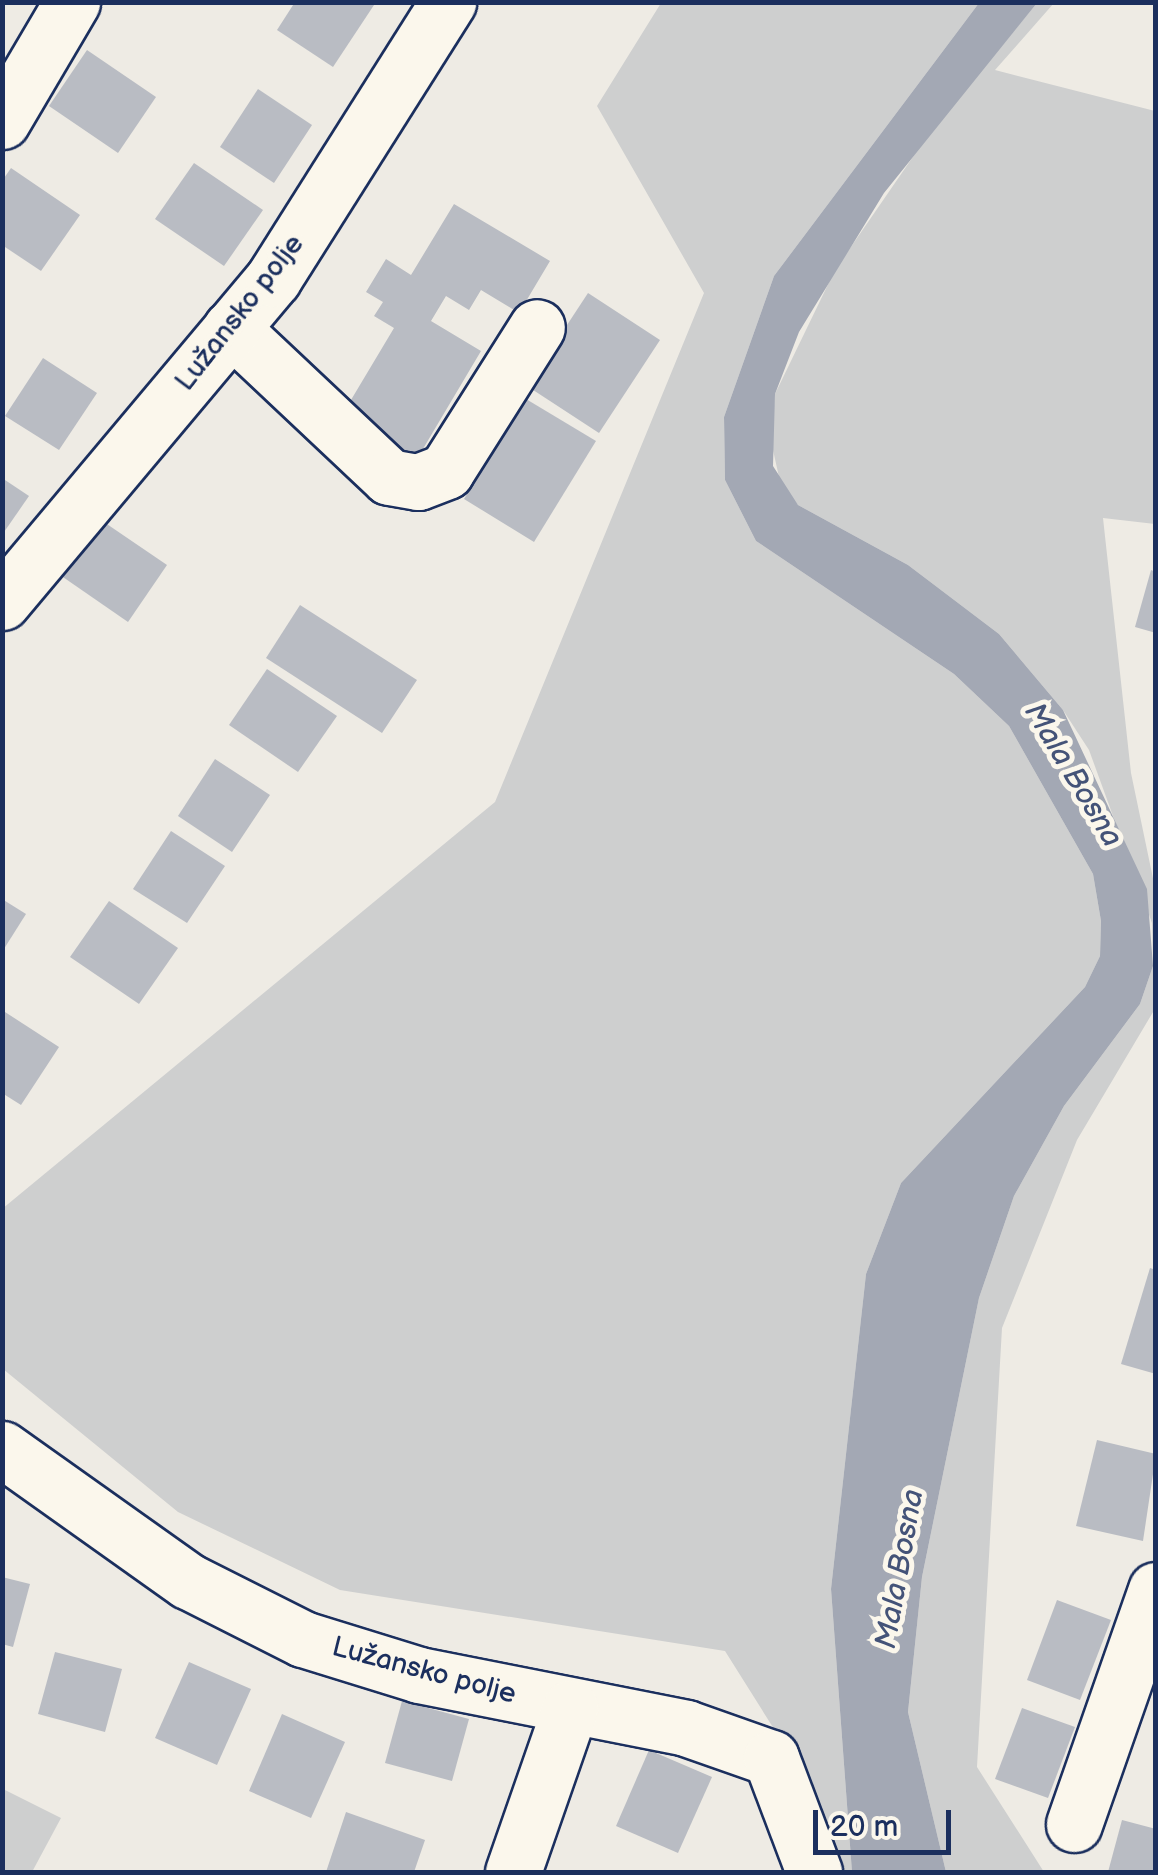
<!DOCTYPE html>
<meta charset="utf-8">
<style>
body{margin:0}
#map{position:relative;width:1158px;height:1875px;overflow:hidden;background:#eeebe4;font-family:"Balsamiq Sans",sans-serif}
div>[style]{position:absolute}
.green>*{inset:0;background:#cecfcf}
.water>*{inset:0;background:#a3a8b4}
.building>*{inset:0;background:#b9bcc3}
.roads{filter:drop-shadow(2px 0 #1b2f5e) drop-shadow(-2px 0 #1b2f5e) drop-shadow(0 2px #1b2f5e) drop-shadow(0 -2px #1b2f5e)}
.minor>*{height:55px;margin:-27.5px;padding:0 27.5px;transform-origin:27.5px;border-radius:27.5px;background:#fbf7ec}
span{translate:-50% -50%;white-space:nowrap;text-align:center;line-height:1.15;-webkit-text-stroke:10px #fbf7ec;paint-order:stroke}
.street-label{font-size:28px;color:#1b2f5e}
.water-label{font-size:30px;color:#445378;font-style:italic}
.frame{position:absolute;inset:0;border:5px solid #1b2f5e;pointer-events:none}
.scale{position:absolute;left:813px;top:1810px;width:138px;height:45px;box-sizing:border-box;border:5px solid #1b2f5e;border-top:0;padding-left:12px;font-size:30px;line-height:35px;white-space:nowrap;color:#1b2f5e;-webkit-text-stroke:8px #fbf7ec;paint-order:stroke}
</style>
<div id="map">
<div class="green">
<div style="clip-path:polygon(661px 3px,979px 3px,774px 276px,724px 417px,725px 480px,756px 541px,954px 674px,1009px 726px,1093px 874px,1101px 921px,1100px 956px,1085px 987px,901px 1183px,866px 1274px,831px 1589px,852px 1872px,832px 1872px,774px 1729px,725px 1651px,340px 1590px,178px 1512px,3px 1369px,2px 1209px,495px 802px,704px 293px,597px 106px)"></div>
<div style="clip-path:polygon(1037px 3px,1054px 3px,995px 70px,1155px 111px,1155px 524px,1103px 518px,1131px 773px,1155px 888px,1156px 1007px,1077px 1140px,1002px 1328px,977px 1767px,1044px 1872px,946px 1872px,908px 1712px,922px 1577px,979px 1298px,1014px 1196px,1064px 1106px,1140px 1004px,1153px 966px,1152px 923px,1089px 750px,1063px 710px,999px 634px,908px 565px,798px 505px,781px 486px,771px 441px,775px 394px,835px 270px,928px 135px)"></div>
<div style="clip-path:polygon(3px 1789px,61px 1818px,32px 1872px,3px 1872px)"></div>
</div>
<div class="water">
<div style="clip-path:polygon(979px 3px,1037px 3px,884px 193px,799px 332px,775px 394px,773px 466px,798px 505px,908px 565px,999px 634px,1063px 710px,1147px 889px,1153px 966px,1140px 1004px,1064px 1106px,1014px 1196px,979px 1298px,922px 1577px,908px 1712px,946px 1872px,852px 1872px,831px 1589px,866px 1274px,901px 1183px,1085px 987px,1100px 956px,1101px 921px,1093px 874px,1009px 726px,954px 674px,756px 541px,725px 480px,724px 417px,774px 276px)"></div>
</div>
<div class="building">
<div style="clip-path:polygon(295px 2px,376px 2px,333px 67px,277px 30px)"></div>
<div style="clip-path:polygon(87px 50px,156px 97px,118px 153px,49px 106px)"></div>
<div style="clip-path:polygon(258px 89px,312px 125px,274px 183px,220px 147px)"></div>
<div style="clip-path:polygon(194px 163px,263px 210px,224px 266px,155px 219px)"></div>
<div style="clip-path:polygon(11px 168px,80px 215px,41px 271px,2px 245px,2px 181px)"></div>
<div style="clip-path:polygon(454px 204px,550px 261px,519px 313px,481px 290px,469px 310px,446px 296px,431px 321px,481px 351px,414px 464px,339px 420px,394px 328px,374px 316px,383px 302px,366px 292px,386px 259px,411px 275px)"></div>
<div style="clip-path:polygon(588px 293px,660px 340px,599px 433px,527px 386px)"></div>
<div style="clip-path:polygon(43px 358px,97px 393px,59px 450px,5px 416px)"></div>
<div style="clip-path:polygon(526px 399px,596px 441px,534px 542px,464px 499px)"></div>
<div style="clip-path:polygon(2px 478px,29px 496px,2px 535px)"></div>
<div style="clip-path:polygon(98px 518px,167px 565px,128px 622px,60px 575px)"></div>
<div style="clip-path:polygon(1151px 570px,1156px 572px,1156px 633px,1135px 627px)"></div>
<div style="clip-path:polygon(300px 605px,417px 680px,382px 733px,266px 658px)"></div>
<div style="clip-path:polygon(267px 669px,337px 716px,298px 772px,229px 725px)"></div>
<div style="clip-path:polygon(215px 759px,270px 795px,232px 852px,178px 816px)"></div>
<div style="clip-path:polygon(171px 831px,225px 866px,187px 923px,133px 889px)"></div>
<div style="clip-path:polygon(2px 899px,26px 914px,2px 952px)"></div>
<div style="clip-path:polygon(109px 901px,178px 948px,139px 1004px,70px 957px)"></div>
<div style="clip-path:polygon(5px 1012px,59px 1047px,21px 1105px,2px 1093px)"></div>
<div style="clip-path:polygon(1150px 1268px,1156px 1270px,1156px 1374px,1121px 1364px)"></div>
<div style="clip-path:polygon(1097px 1440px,1156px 1454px,1143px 1541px,1076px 1526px)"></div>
<div style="clip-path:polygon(2px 1577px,30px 1584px,13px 1647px,2px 1644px)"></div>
<div style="clip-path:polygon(1057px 1600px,1111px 1620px,1080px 1700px,1027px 1680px)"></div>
<div style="clip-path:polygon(55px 1652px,122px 1669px,105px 1732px,38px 1714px)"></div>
<div style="clip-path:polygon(189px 1662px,251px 1689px,217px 1765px,155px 1738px)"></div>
<div style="clip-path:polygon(402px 1701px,469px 1719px,452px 1781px,385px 1763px)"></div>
<div style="clip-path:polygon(1022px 1708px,1075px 1727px,1048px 1798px,995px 1779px)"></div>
<div style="clip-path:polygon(282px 1714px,345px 1742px,311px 1818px,249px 1791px)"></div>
<div style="clip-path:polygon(649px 1750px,712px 1777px,678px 1853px,616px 1826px)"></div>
<div style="clip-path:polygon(346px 1812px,425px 1840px,414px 1872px,326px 1872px)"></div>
<div style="clip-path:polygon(1122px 1820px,1156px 1829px,1156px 1872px,1108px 1872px)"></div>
</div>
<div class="roads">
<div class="minor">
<div style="left:2px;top:121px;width:138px;rotate:-59.5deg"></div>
<div style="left:231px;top:328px;width:217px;rotate:43.3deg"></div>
<div style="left:389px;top:477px;width:29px;rotate:10deg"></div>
<div style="left:418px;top:482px;width:30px;rotate:-21deg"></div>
<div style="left:446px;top:471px;width:170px;rotate:-57.7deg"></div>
<div style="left:2px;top:602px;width:422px;rotate:-50deg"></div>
<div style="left:273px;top:279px;width:328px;rotate:-57.7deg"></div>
<div style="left:2px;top:1449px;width:228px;rotate:35.4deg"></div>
<div style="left:188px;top:1581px;width:129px;rotate:26.8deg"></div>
<div style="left:303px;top:1639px;width:121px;rotate:17.2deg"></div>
<div style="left:419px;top:1675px;width:272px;rotate:11.2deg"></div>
<div style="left:686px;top:1728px;width:90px;rotate:19.4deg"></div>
<div style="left:771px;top:1758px;width:122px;rotate:69.3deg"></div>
<div style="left:1074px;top:1824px;width:248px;rotate:-70.7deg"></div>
<div style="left:513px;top:1872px;width:174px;rotate:-70.8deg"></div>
</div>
</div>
<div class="street-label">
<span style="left:240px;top:313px;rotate:-52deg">Lužansko polje</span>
<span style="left:424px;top:1671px;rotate:15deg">Lužansko polje</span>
</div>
<div class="water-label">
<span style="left:1073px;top:775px;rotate:59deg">Mala Bosna</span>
<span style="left:900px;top:1569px;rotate:-80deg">Mala Bosna</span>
</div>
<div class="frame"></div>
<div class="scale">20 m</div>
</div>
